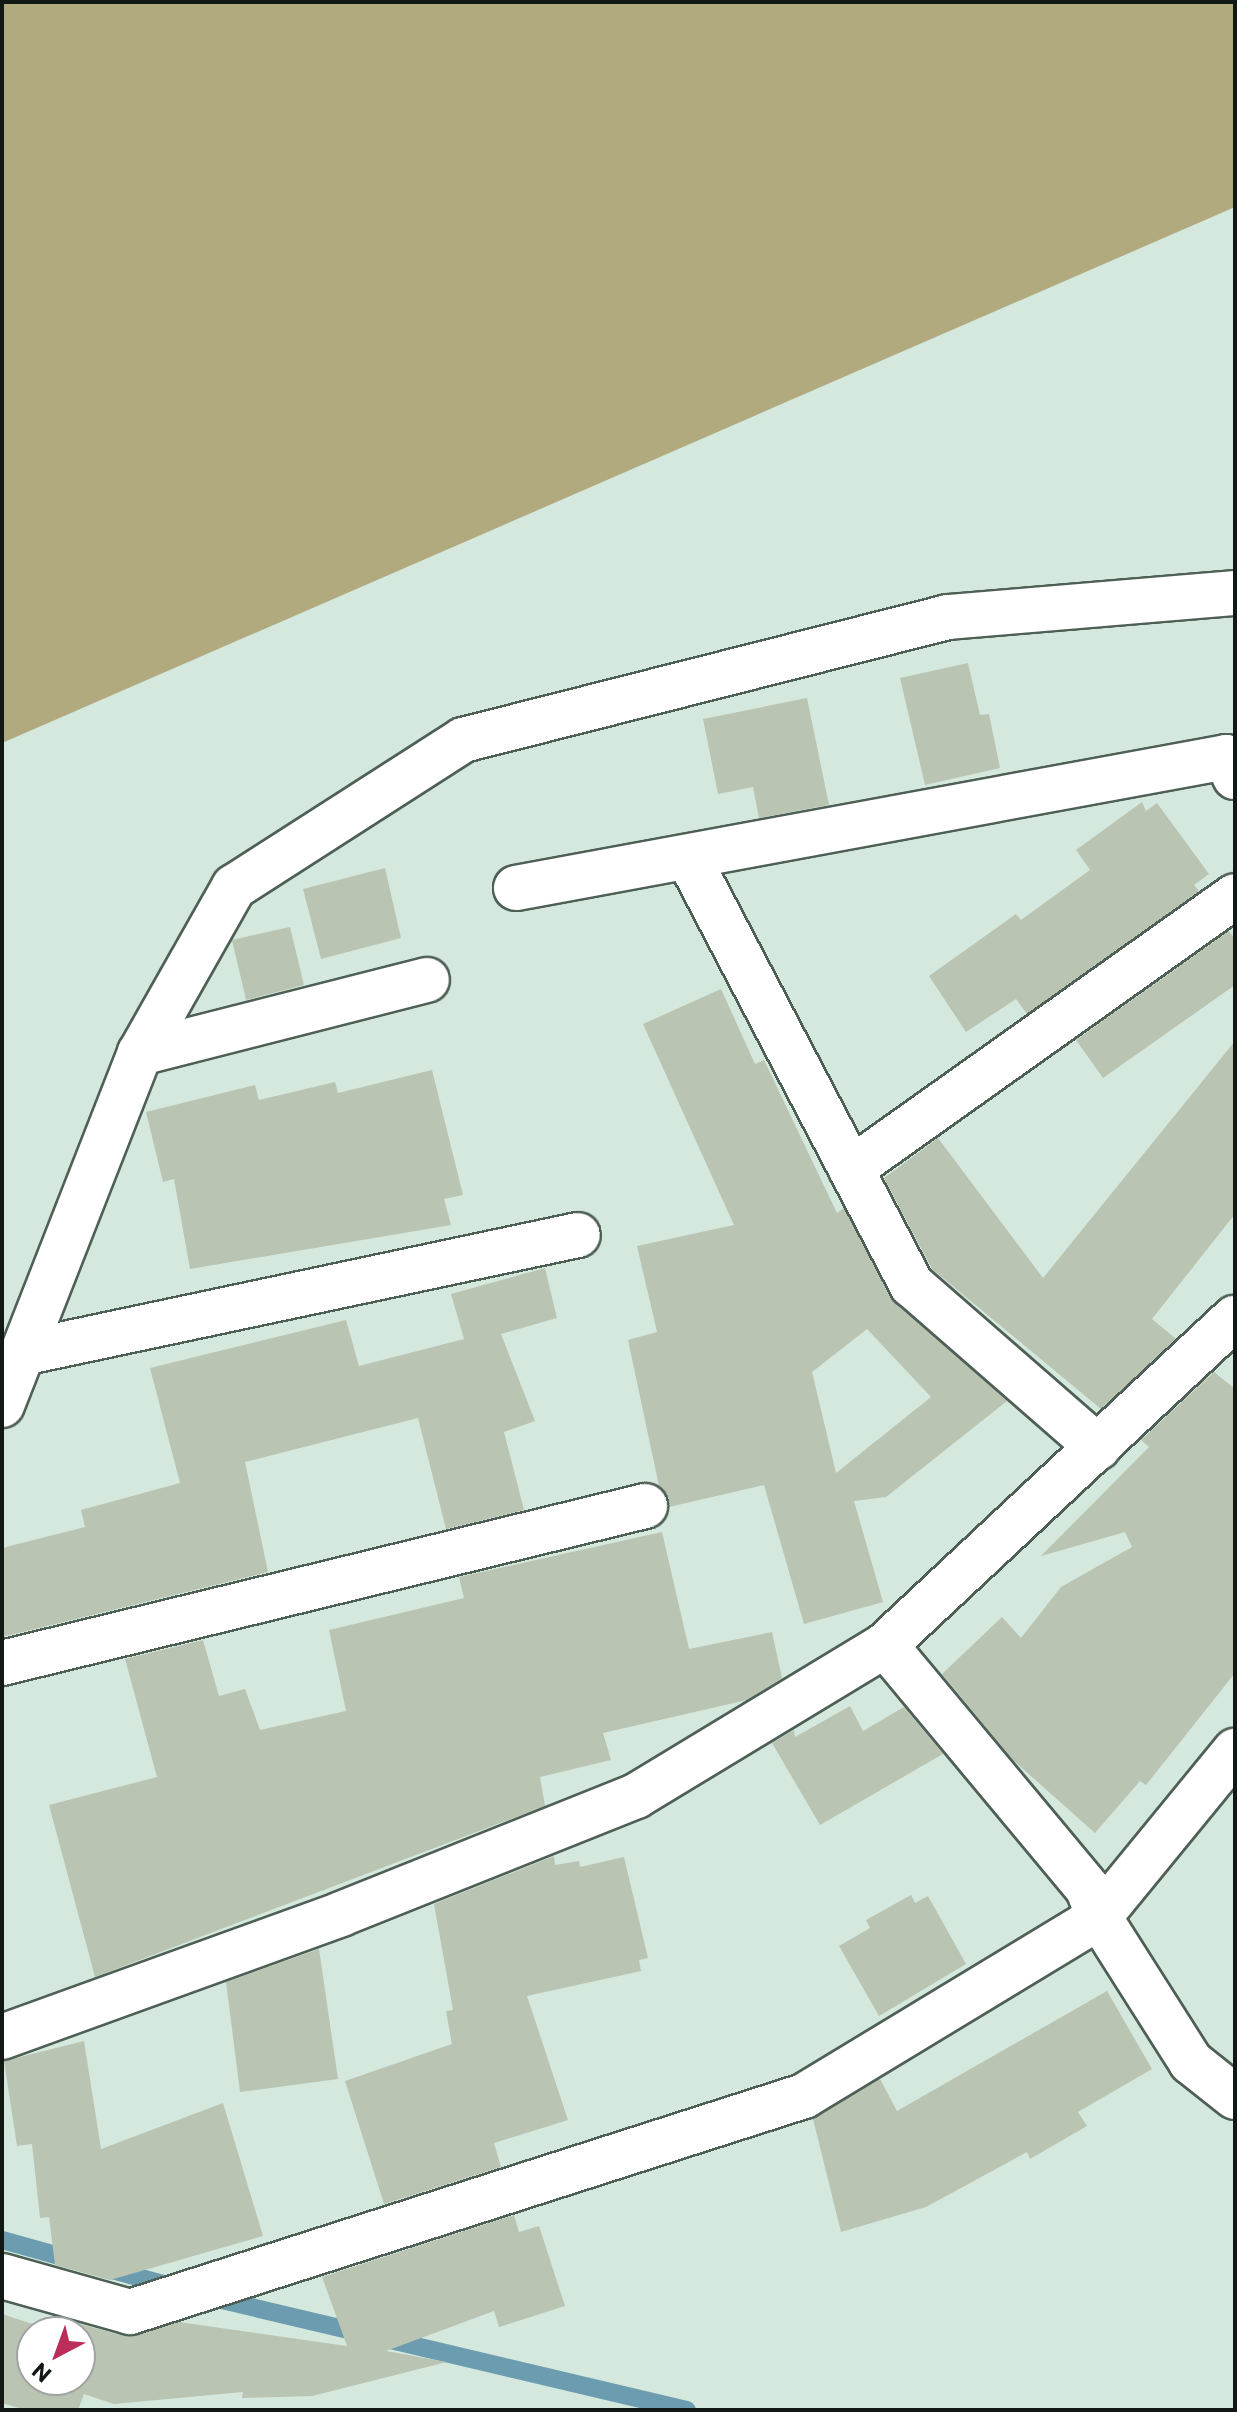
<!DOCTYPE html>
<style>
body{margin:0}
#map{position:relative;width:1237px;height:2412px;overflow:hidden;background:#d4e8dd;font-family:Commissioner,sans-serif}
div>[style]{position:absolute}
.forest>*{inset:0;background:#b1aa7f}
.stream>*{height:18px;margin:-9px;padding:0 9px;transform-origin:9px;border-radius:9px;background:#6b9caf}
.building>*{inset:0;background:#bac4b3}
.roads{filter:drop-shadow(2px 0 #4e5f56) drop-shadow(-2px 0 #4e5f56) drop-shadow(0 2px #4e5f56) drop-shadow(0 -2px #4e5f56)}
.minor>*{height:44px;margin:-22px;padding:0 22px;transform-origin:22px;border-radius:22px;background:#fff}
span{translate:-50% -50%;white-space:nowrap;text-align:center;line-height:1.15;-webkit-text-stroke:6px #fff;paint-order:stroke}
.frame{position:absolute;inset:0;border:4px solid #121915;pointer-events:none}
.north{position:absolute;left:16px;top:2316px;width:80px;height:80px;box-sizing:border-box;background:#fff;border:2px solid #a0a3a1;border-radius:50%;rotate:221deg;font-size:22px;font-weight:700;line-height:32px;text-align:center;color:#121915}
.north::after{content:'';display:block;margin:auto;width:28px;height:36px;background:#bc2d5a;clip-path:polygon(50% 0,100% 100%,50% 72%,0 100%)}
</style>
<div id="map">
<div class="forest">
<div style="clip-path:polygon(2px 2px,1235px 2px,1235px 207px,2px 743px)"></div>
</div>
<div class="stream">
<div style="left:2px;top:2240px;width:78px;rotate:15.6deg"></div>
<div style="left:105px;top:2268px;width:75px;rotate:15.5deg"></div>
<div style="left:209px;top:2297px;width:491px;rotate:13.3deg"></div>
</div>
<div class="building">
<div style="clip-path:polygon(968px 663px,980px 715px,989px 714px,1000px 768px,925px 785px,900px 678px)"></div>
<div style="clip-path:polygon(807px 698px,829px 805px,759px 818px,753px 787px,718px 794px,703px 719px)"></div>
<div style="clip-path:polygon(1142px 802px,1146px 811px,1157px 803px,1209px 874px,1194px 885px,1199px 891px,1027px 1014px,1016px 999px,966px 1032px,929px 976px,1016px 914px,1021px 920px,1090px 870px,1076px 850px)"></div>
<div style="clip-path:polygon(385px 868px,401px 938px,321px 959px,303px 889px)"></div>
<div style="clip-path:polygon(290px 927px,304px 985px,246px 1000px,232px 940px)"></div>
<div style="clip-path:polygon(1229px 931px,1235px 939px,1235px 985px,1103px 1078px,1076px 1040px)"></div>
<div style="clip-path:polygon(evenodd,721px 989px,755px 1064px,764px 1060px,837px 1213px,844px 1208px,890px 1297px,1007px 1401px,886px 1497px,854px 1501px,883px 1602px,804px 1624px,764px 1485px,669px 1507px,659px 1486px,628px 1340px,657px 1332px,637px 1246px,734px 1225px,643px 1024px,721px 989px,867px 1329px,931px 1397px,836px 1473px,812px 1372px,867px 1329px)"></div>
<div style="clip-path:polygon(1235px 1041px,1235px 1214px,1152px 1319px,1176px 1339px,1101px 1409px,932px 1269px,884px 1178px,938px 1138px,1043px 1278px)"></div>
<div style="clip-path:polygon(432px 1070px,463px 1195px,444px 1199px,451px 1225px,190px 1269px,174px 1179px,163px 1182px,146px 1112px,255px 1085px,259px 1100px,335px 1082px,338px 1093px)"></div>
<div style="clip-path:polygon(545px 1268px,557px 1318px,501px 1334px,535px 1421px,504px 1432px,524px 1510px,446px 1529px,418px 1418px,245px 1462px,268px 1572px,2px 1637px,2px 1548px,85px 1527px,81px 1510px,180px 1483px,150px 1368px,346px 1320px,359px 1366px,464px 1339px,451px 1294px)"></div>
<div style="clip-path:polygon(1214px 1372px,1235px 1389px,1235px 1673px,1146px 1785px,1140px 1781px,1095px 1833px,1014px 1761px,942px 1674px,1002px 1617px,1021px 1638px,1061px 1587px,1132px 1547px,1125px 1532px,1041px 1556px,1149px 1447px,1141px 1440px)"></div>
<div style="clip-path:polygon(662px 1532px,689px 1649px,772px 1632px,782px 1678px,747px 1700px,603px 1733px,611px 1760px,540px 1777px,545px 1806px,95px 1977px,49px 1805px,157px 1777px,125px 1659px,203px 1640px,219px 1696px,245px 1689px,260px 1730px,346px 1711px,329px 1630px,464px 1598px,459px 1577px)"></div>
<div style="clip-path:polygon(850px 1706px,863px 1731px,904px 1707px,943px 1754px,820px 1825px,772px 1743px,794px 1730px,795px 1737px)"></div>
<div style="clip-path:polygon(554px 1856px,555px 1865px,579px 1861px,580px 1867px,624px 1857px,648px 1958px,639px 1960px,641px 1971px,527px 1996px,568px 2120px,494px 2143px,501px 2167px,384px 2204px,345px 2081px,452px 2044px,446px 2011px,453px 2010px,434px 1904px)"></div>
<div style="clip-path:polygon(911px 1895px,915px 1903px,928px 1896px,966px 1964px,879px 2016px,839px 1946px,870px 1928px,866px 1920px)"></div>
<div style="clip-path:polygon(319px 1949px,338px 2079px,240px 2092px,226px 1982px)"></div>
<div style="clip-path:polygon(1107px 1991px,1152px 2069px,1078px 2112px,1087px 2126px,1030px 2159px,1027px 2152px,926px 2207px,841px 2232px,813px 2119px,880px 2079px,897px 2111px)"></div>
<div style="clip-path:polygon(84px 2041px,101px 2149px,223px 2103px,263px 2236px,110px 2280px,55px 2265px,49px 2217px,40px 2218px,32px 2144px,17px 2146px,4px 2061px)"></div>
<div style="clip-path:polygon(514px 2215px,519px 2232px,539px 2226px,565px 2306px,499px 2327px,494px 2311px,386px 2351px,447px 2362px,312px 2396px,242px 2398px,243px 2392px,114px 2404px,84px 2394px,78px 2410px,26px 2410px,2px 2403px,2px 2314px,57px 2332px,32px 2332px,32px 2380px,80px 2380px,80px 2332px,63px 2332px,61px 2319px,124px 2336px,179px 2322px,347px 2346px,322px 2277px)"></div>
</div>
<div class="roads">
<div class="minor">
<div style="left:689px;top:859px;width:481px;rotate:62.4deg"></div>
<div style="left:912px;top:1285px;width:247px;rotate:41.1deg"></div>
<div style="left:516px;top:888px;width:722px;rotate:-10.45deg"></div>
<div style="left:1226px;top:757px;width:22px;rotate:66deg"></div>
<div style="left:140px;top:1053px;width:296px;rotate:-14.3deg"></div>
<div style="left:851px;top:1169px;width:471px;rotate:-35.4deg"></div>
<div style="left:27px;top:1352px;width:563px;rotate:-11.99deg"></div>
<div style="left:2px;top:1405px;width:378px;rotate:-68.6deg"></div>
<div style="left:140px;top:1053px;width:191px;rotate:-60.5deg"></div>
<div style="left:234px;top:887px;width:272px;rotate:-32.7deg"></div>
<div style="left:463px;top:740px;width:500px;rotate:-14.23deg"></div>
<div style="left:948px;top:617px;width:288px;rotate:-4.8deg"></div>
<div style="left:885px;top:1645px;width:317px;rotate:50.2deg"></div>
<div style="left:1088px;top:1889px;width:30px;rotate:69deg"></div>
<div style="left:1099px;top:1917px;width:172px;rotate:57.6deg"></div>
<div style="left:1191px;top:2062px;width:56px;rotate:38.5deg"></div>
<div style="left:2px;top:1663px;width:662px;rotate:-13.72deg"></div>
<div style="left:2px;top:2037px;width:361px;rotate:-19.9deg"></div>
<div style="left:341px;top:1914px;width:318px;rotate:-21.8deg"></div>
<div style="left:636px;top:1796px;width:291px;rotate:-31.2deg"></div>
<div style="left:885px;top:1645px;width:479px;rotate:-43.1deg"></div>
<div style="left:2px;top:2276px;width:133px;rotate:15.7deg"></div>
<div style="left:130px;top:2312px;width:708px;rotate:-17.77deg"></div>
<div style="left:804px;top:2096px;width:345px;rotate:-31.2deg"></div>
<div style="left:1099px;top:1917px;width:215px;rotate:-50.7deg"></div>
</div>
</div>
<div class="frame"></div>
<div class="north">N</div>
</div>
